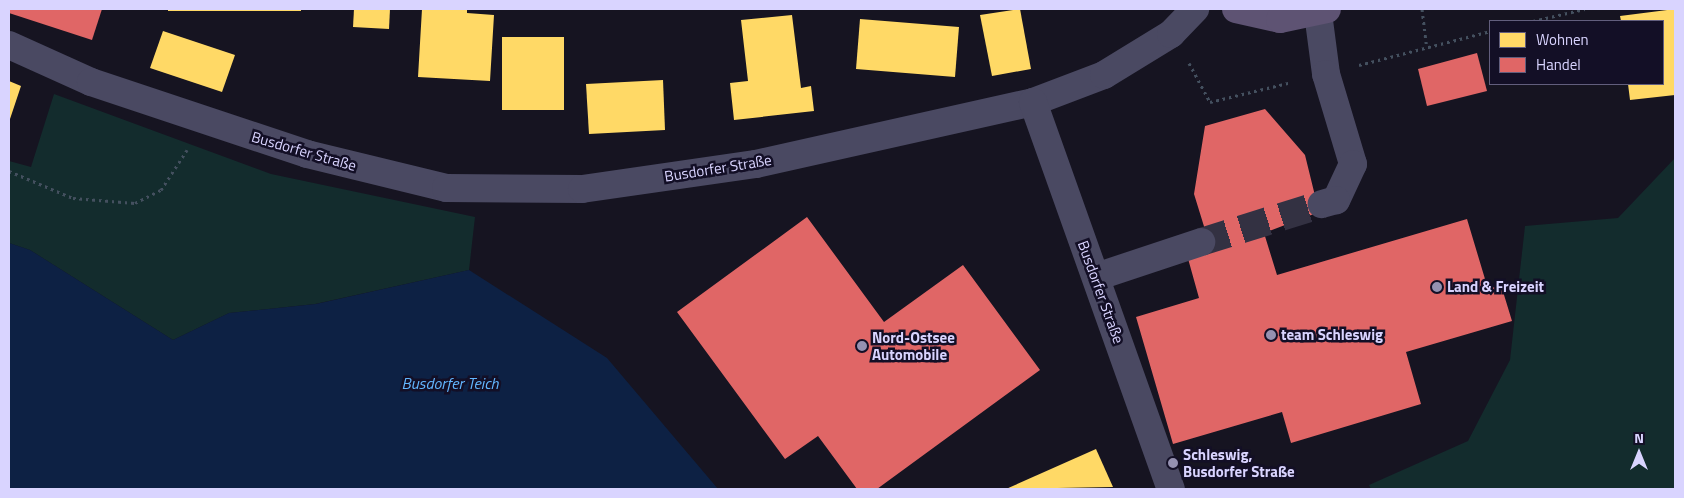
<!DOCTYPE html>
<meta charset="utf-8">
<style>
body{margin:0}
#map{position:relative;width:1684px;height:498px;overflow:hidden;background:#161421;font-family:"Titillium Web",sans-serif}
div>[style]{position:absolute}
.green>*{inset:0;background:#132c2d}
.water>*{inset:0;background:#0d2144}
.homes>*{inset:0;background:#ffd966}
.shops>*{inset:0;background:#e06666}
.minor-tunnel>*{height:28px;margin-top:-14px;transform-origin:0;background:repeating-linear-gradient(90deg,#333142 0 28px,transparent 0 42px)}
.path>*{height:3px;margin-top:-1.5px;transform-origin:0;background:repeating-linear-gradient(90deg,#44505f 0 2.5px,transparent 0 6.5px)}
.minor>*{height:28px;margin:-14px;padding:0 14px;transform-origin:14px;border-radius:14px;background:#4a4962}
.major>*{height:28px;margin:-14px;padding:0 14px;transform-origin:14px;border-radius:14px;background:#5e5373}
.dots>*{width:14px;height:14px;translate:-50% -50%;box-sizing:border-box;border:2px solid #130f26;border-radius:50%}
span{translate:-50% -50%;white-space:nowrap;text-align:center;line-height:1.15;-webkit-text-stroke:5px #130f26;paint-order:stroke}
.street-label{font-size:15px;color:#d9d4ff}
.poi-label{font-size:15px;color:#d9d4ff;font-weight:700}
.left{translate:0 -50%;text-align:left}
.water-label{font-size:16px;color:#62b6ff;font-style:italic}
.frame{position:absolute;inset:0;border:10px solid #d9d4ff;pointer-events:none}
.legend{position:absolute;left:1489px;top:20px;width:175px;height:65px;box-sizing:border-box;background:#130f26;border:1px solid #625e7d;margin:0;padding:6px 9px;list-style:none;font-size:15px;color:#d9d4ff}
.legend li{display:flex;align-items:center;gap:10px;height:25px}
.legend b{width:25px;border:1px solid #625e7d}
.north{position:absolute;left:1614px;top:428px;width:50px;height:50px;-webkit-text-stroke:4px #130f26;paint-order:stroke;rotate:0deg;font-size:14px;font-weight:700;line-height:20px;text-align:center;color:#d9d4ff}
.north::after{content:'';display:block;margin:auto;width:18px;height:22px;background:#d9d4ff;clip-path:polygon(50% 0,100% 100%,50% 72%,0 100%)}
</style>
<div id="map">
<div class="green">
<div style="clip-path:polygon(54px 94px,271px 174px,475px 217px,469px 270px,315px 304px,229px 313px,173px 340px,30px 250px,9px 243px,9px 161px,31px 167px)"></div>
<div style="clip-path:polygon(1675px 158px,1675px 489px,1371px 489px,1369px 485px,1468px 441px,1510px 360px,1525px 226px,1618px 218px)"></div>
</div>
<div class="water">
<div style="clip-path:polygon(9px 243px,30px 250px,173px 340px,229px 313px,316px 304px,469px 270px,607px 358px,718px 489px,9px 489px)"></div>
</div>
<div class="homes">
<div style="clip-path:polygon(168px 9px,301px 9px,301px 11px,168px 11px)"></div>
<div style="clip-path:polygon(354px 9px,390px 9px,389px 29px,353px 27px)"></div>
<div style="clip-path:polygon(422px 9px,467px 9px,467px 13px,494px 15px,490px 81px,418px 77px)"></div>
<div style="clip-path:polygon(1020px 9px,1031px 69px,992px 76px,980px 15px)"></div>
<div style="clip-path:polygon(1675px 9px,1675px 95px,1630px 100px,1628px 84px,1663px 84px,1663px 21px,1621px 21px,1620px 16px)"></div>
<div style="clip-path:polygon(792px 15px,801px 88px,811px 86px,814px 111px,734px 120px,730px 83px,748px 81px,741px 20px)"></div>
<div style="clip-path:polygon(860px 19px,959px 27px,955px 77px,856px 69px)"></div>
<div style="clip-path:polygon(163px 31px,235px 55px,222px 92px,150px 68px)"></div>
<div style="clip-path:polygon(502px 37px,564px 37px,564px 110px,502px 110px)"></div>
<div style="clip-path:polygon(663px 80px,665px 130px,589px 134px,586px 84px)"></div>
<div style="clip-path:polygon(9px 81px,21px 86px,9px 122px)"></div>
<div style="clip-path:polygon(1096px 449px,1113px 487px,1006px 489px)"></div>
</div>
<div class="shops">
<div style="clip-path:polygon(9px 9px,102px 9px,92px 40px,9px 13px)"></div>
<div style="clip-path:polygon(1477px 53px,1487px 91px,1427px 106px,1418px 69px)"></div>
<div style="clip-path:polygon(1265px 109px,1305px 155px,1319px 212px,1264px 233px,1277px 275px,1467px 219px,1488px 289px,1501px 285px,1512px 321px,1406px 352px,1421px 404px,1291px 443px,1282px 412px,1173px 444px,1136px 317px,1199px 298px,1187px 255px,1211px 249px,1194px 194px,1205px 126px)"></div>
<div style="clip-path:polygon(807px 217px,884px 322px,963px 265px,1040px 370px,877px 489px,857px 489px,818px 436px,785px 459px,677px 312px)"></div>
</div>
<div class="minor-tunnel">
<div style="left:1201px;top:242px;width:127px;rotate:-17.4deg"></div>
</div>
<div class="path">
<div style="left:1422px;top:9px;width:38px;rotate:83deg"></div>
<div style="left:1533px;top:21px;width:53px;rotate:-13deg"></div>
<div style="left:1189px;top:63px;width:44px;rotate:61.7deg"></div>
<div style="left:1210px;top:102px;width:84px;rotate:-13.7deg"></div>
<div style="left:1359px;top:65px;width:135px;rotate:-14.5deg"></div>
<div style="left:9px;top:171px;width:69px;rotate:22.9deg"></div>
<div style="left:73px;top:198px;width:62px;rotate:4.6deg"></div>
<div style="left:135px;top:203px;width:29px;rotate:-27deg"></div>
<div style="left:161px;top:190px;width:48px;rotate:-57deg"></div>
</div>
<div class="minor">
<div style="left:1318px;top:13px;width:62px;rotate:82.5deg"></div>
<div style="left:1326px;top:74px;width:94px;rotate:73.3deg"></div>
<div style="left:1353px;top:164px;width:40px;rotate:115deg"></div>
<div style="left:1336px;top:200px;width:15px;rotate:164deg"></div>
<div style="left:9px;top:45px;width:90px;rotate:24.3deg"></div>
<div style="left:91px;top:82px;width:228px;rotate:18.4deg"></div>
<div style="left:307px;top:154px;width:143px;rotate:13.7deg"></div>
<div style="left:446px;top:188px;width:136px;rotate:0.4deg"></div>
<div style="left:582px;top:189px;width:176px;rotate:-8.2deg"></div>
<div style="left:756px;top:164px;width:284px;rotate:-12.6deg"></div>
<div style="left:1033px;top:102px;width:76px;rotate:-20.8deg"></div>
<div style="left:1104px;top:75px;width:79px;rotate:-31.5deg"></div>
<div style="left:1171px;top:34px;width:35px;rotate:-46deg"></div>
<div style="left:1033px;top:102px;width:411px;rotate:70.4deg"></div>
<div style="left:1096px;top:277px;width:111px;rotate:-18.4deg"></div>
</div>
<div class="major">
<div style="left:1236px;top:9px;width:45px;rotate:12.8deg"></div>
<div style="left:1280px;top:19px;width:48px;rotate:-12deg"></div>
</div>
<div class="dots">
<div style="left:1437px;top:287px;background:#9591b1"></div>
<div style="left:1271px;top:335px;background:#9591b1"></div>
<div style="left:862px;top:346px;background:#9591b1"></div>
<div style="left:1173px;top:463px;background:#9591b1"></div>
</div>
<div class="street-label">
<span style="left:304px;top:151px;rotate:16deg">Busdorfer Straße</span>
<span style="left:718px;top:168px;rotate:-9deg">Busdorfer Straße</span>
<span style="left:1101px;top:292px;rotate:70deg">Busdorfer Straße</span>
</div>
<div class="poi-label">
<span class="left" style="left:1447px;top:287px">Land &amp; Freizeit</span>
<span class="left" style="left:1281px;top:335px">team Schleswig</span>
<span class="left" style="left:872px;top:346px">Nord-Ostsee<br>Automobile</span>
<span class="left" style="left:1183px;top:463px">Schleswig,<br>Busdorfer Straße</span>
</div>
<div class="water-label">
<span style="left:450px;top:383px">Busdorfer Teich</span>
</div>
<div class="frame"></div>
<ul class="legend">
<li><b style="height:14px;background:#ffd966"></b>Wohnen</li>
<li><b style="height:14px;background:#e06666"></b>Handel</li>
</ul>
<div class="north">N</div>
</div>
